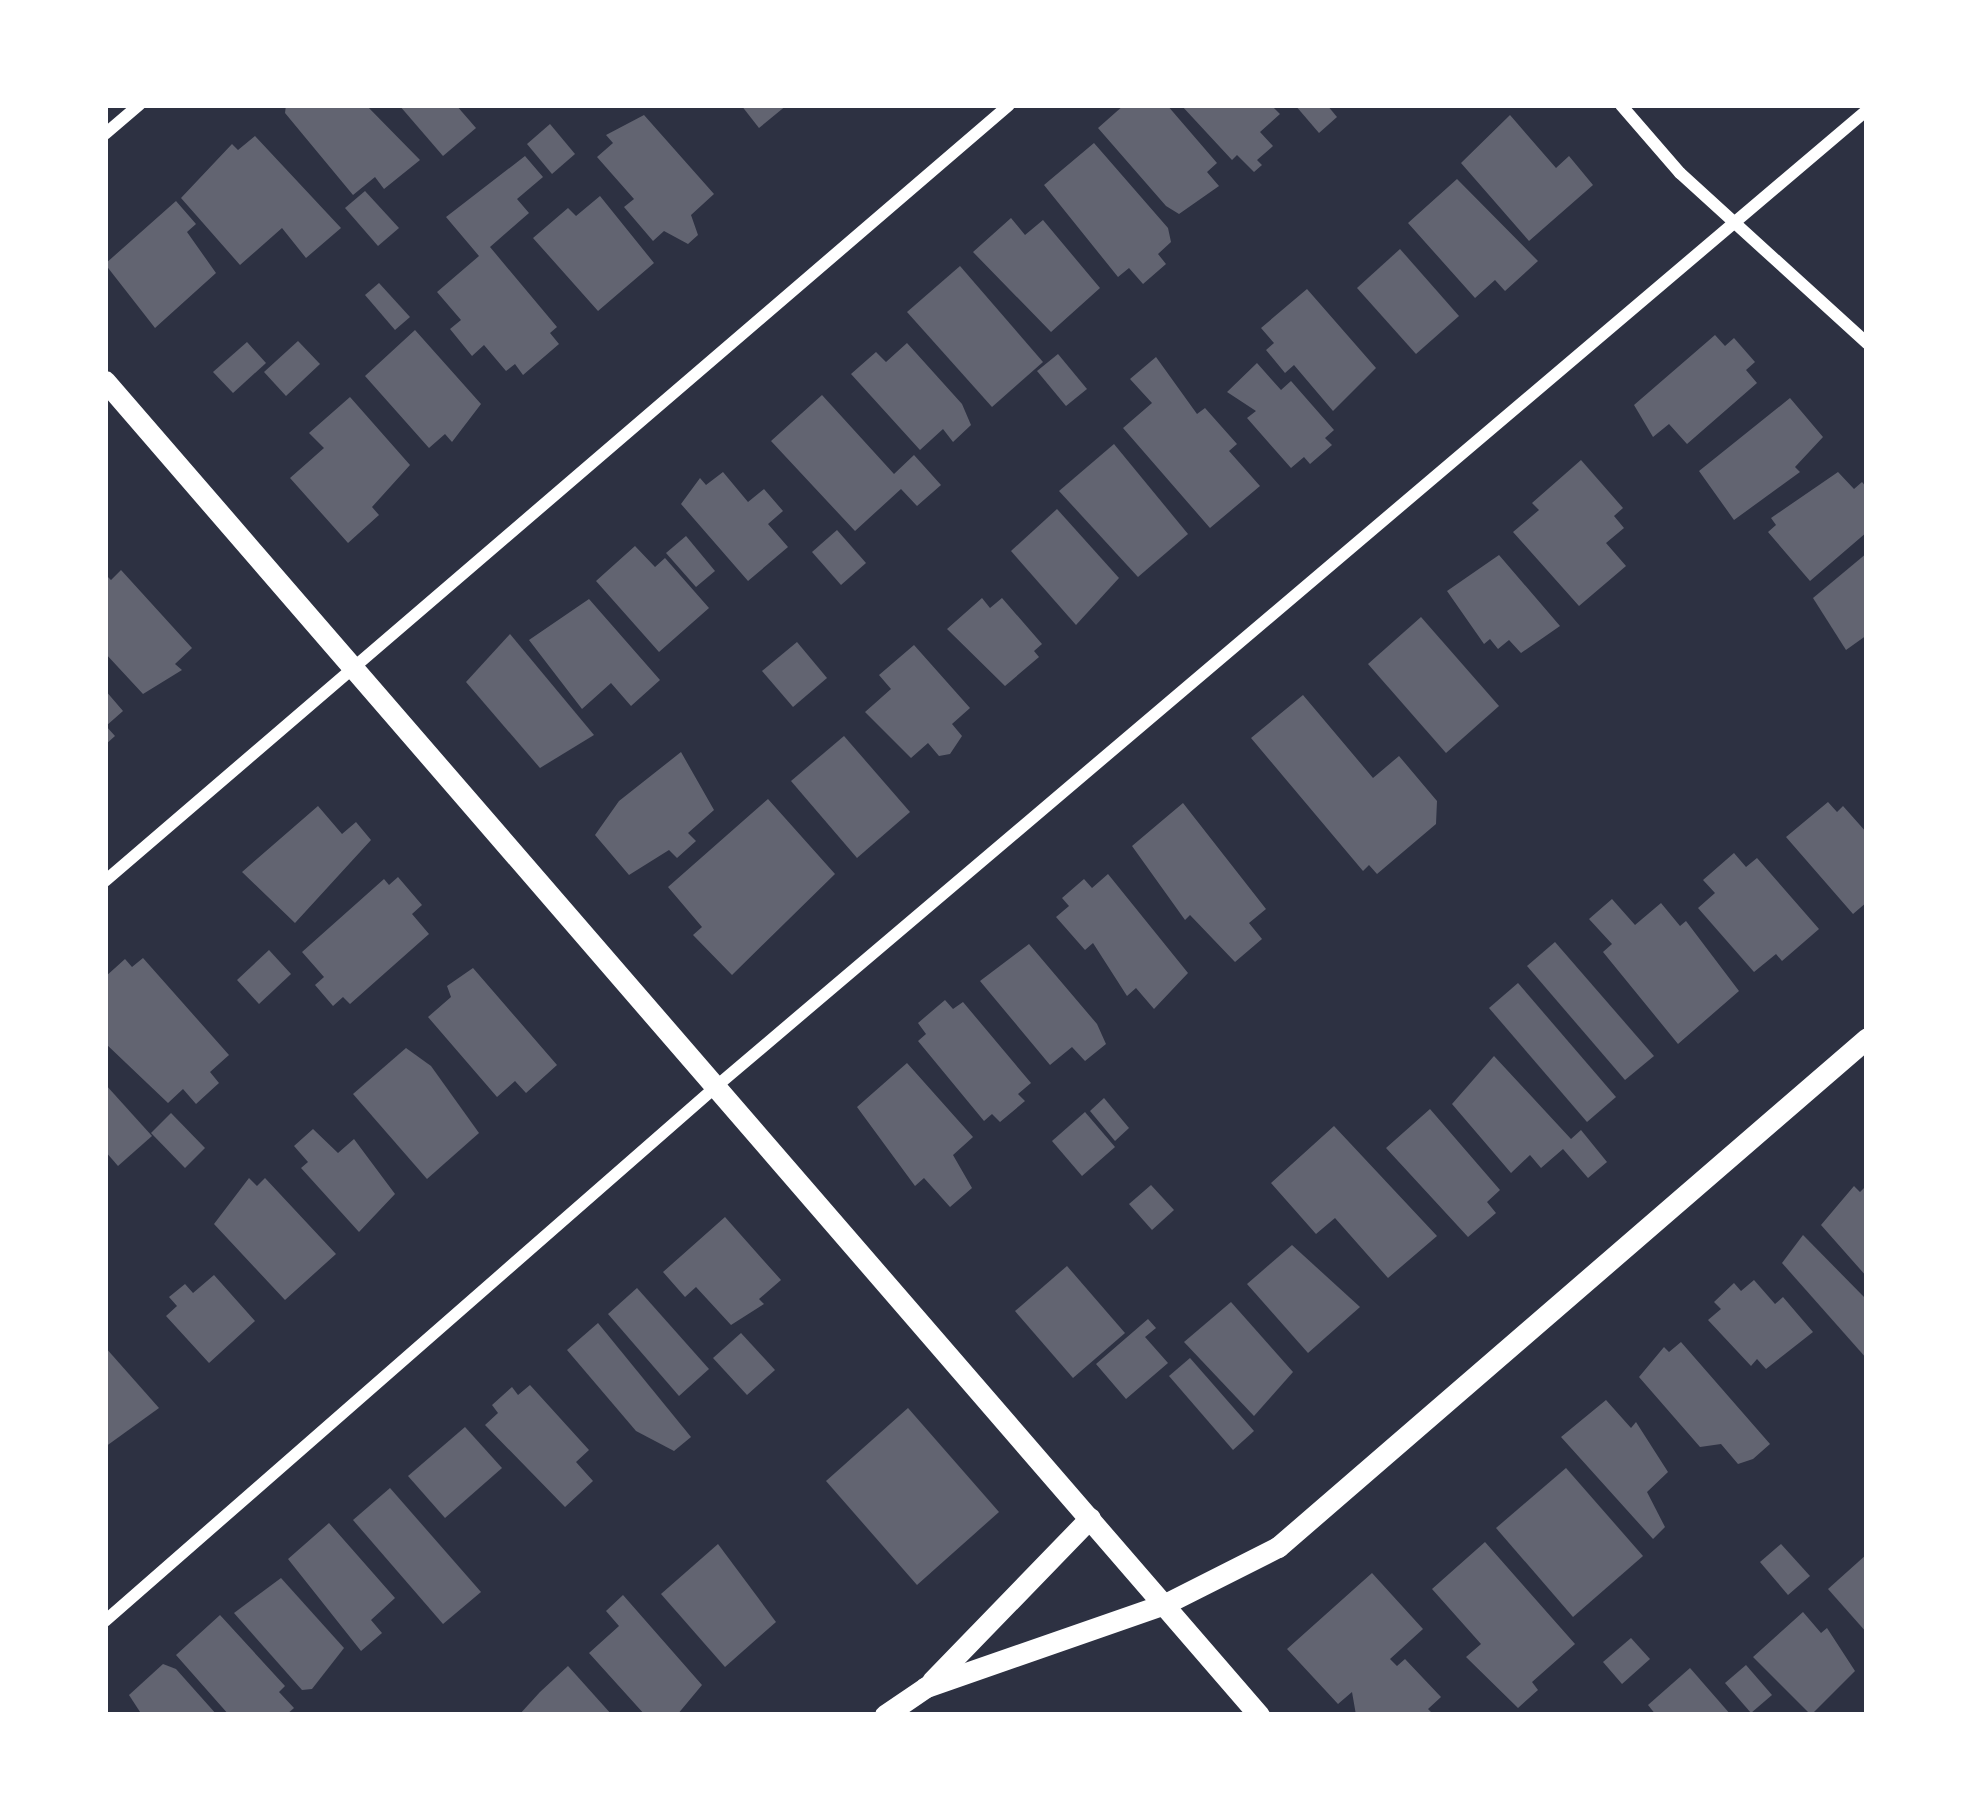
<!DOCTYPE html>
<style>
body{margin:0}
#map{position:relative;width:1972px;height:1820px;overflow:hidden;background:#2d3142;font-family:Ubuntu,sans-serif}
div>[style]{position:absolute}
.building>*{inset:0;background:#626471}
.minor>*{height:12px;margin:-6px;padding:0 6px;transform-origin:6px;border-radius:6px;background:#fff}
.tertiary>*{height:21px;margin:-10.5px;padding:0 10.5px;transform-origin:10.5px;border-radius:10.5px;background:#fff}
span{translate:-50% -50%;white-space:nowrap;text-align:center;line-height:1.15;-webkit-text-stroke:9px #fff;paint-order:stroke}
.frame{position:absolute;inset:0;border:108px solid #fff;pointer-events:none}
</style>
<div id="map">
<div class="building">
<div style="clip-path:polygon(286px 105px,366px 105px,420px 160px,384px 189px,375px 177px,353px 195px,285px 113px)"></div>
<div style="clip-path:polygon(399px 105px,456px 105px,476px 128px,443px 156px)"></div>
<div style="clip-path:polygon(741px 105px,787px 105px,759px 128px)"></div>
<div style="clip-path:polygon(1124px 105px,1167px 105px,1217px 163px,1207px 172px,1219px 186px,1179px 214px,1166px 206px,1098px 128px)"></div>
<div style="clip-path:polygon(1181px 105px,1271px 105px,1280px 114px,1260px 132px,1273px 146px,1257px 160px,1262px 165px,1254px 172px,1237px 155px,1232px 160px)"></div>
<div style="clip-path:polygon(1295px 105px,1327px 105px,1337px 117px,1319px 133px)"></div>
<div style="clip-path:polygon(644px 115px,714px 194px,691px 215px,698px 235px,688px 244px,664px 231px,653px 241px,624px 207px,634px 199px,597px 157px,613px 143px,606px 135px)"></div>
<div style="clip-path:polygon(1510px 115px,1556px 168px,1569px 156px,1593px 185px,1529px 241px,1461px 163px)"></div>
<div style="clip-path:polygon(550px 124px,575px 154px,552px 174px,527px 144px)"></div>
<div style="clip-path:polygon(255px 136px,341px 228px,306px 258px,282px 228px,240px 265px,181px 198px,232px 144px,238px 150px)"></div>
<div style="clip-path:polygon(1094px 143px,1168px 228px,1171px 242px,1158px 254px,1166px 264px,1143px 284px,1129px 268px,1118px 277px,1044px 185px)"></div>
<div style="clip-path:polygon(525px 156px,543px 177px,517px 199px,529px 213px,490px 247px,557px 327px,550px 333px,559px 344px,523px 375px,515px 364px,506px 371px,484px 345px,472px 356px,450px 329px,461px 320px,437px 292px,479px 256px,446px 217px)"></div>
<div style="clip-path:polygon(1457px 179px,1538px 261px,1505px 291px,1495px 280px,1475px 298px,1408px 223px)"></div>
<div style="clip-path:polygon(365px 191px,399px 228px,378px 246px,345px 208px)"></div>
<div style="clip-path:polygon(600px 196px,654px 263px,598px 311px,533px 238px,568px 208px,576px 216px)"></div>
<div style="clip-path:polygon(176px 201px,196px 224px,187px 232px,216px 273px,155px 328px,105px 264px)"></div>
<div style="clip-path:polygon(1011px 218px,1025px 235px,1043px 220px,1100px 288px,1051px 332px,973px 252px)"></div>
<div style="clip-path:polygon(1400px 249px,1459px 316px,1416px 354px,1357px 288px)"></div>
<div style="clip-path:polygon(960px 266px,1043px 362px,992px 407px,907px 312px)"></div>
<div style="clip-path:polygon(379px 283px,410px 317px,395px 330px,365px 295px)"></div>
<div style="clip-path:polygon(1307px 289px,1376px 368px,1333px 411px,1294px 365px,1285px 373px,1266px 350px,1274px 343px,1261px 328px)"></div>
<div style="clip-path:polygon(415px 330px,481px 404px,452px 442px,445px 434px,429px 448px,365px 376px)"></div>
<div style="clip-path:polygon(1715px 335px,1725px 346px,1734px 338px,1755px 362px,1746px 370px,1757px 383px,1687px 444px,1669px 424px,1653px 437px,1634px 405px)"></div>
<div style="clip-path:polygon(298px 341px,320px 364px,286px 396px,264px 372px)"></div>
<div style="clip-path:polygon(247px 342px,266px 363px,233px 393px,213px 372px)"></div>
<div style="clip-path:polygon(907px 343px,962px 404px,971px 425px,953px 442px,943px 429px,920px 450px,851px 374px,876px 352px,886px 362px)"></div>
<div style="clip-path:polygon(1058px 354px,1087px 389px,1066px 406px,1037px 371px)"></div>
<div style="clip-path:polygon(1156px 357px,1197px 414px,1205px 408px,1237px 444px,1229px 451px,1260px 486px,1210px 528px,1123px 428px,1152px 403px,1130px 379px)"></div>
<div style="clip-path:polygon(1257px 363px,1281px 390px,1291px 381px,1334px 430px,1325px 438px,1332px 445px,1310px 464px,1304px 457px,1291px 468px,1247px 418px,1256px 411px,1227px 392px)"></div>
<div style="clip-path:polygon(822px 395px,894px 474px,914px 455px,941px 485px,917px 506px,901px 489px,855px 531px,771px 441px)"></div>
<div style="clip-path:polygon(350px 397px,410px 465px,372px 507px,379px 515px,348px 543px,290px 478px,324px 448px,309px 433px)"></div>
<div style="clip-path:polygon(1790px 398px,1823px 437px,1795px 467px,1800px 472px,1734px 520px,1699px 471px)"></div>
<div style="clip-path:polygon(1114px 444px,1188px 534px,1138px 577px,1059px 491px)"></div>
<div style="clip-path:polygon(1581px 460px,1623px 508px,1614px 516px,1624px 528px,1606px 543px,1626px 566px,1579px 606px,1513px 532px,1539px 510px,1532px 503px)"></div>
<div style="clip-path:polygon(723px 472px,748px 502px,764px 489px,783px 511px,768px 524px,788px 547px,748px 581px,681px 504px,700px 478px,706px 485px)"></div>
<div style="clip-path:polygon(1838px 472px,1854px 489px,1862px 482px,1867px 488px,1867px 532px,1810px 581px,1768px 532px,1776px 525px,1771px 518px)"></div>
<div style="clip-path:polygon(1057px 509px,1119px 578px,1076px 625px,1011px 551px)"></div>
<div style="clip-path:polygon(837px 530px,866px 563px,841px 585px,812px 552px)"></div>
<div style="clip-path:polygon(686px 536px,715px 571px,696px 587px,666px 553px)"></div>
<div style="clip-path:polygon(635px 546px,655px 567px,665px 558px,709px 608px,659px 652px,596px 581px)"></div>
<div style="clip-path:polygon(1867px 553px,1867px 635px,1846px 650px,1813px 598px)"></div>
<div style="clip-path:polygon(1499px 555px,1560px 626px,1521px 653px,1509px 640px,1498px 649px,1490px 639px,1484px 644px,1447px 591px)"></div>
<div style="clip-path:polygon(121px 570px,192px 648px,175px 664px,182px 670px,143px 694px,105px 653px,105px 574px,111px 580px)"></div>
<div style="clip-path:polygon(982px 598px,990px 608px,1002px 598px,1042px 644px,1034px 651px,1039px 657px,1005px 686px,947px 629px)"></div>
<div style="clip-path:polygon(589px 599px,660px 680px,631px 706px,611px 683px,582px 709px,529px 640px)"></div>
<div style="clip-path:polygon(1421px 617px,1499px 706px,1446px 753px,1368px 664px)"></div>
<div style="clip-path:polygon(510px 634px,594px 735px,540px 768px,466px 682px)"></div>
<div style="clip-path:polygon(797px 642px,827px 678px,793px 707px,762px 671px)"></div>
<div style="clip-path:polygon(914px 645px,970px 708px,952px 724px,962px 736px,950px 754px,939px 756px,928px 743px,911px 758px,865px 712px,891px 689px,879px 675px)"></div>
<div style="clip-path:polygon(105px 690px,123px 711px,106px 726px,115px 736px,105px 745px)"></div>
<div style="clip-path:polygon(1303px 695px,1373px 778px,1399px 756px,1437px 801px,1436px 824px,1377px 874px,1369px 865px,1363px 871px,1251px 738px)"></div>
<div style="clip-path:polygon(844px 736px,910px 812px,857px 858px,791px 781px)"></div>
<div style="clip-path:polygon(681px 752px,714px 810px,688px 833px,696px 841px,677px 858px,669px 850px,629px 875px,595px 835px,619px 801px)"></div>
<div style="clip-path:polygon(768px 799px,835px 874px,732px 975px,693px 935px,702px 927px,668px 887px)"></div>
<div style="clip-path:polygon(1828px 802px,1837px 812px,1843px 806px,1867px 833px,1867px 902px,1853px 914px,1786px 837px)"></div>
<div style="clip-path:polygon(1183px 803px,1266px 909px,1249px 923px,1262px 939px,1235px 962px,1190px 915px,1185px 920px,1132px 846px)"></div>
<div style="clip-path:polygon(318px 806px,342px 834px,356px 822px,371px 840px,295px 923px,242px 872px)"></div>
<div style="clip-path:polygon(1734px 853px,1746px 867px,1757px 858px,1819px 929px,1782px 961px,1776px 954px,1754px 972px,1698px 908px,1715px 893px,1703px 880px)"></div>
<div style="clip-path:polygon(1108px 874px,1188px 973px,1154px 1009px,1136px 988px,1127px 996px,1093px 943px,1085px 950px,1056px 917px,1069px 906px,1062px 898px,1084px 879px,1092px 888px)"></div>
<div style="clip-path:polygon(398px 877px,422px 905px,412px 914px,429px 934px,350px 1004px,343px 997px,333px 1006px,315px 985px,324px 977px,302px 952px,384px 879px,389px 885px)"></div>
<div style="clip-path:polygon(1612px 899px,1635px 925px,1661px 903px,1680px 926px,1686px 921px,1739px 991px,1678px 1044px,1603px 952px,1612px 944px,1589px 919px)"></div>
<div style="clip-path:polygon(1555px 942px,1654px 1056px,1625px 1080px,1527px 966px)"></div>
<div style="clip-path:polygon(1029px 944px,1097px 1024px,1106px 1044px,1085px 1061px,1072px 1047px,1050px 1065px,980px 981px)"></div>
<div style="clip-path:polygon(269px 950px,291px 974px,259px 1004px,237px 980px)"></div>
<div style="clip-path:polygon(143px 958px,229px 1055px,210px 1072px,219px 1083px,196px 1104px,183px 1089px,168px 1103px,105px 1043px,105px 977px,125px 959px,132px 967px)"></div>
<div style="clip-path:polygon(473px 968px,557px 1065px,526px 1093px,515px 1081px,497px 1097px,428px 1017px,451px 997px,447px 986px)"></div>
<div style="clip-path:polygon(1518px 983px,1616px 1097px,1587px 1122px,1489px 1008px)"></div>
<div style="clip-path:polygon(945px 1000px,953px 1009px,963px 1002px,1031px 1083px,1018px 1094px,1025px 1101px,1000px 1122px,992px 1114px,984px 1121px,918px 1041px,926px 1034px,918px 1023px)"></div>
<div style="clip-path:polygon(406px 1048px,431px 1066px,479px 1133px,427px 1179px,353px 1094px)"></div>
<div style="clip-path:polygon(1494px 1056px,1571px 1139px,1581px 1130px,1607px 1162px,1588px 1178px,1563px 1149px,1541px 1168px,1530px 1155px,1511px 1173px,1452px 1104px)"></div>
<div style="clip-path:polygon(907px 1063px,973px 1137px,953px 1155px,972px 1188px,950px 1207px,924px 1178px,915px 1186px,857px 1107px)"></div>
<div style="clip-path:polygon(105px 1084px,152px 1136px,118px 1166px,105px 1151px)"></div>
<div style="clip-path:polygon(1104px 1098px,1129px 1128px,1115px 1141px,1090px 1111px)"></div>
<div style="clip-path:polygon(1430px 1109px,1500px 1190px,1487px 1202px,1496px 1213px,1468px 1237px,1386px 1148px)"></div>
<div style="clip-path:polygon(1085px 1112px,1115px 1147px,1082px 1176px,1052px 1141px)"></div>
<div style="clip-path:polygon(171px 1113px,205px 1148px,185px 1168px,151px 1133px)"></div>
<div style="clip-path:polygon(1334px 1126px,1437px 1236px,1388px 1278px,1335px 1218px,1316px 1234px,1271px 1183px)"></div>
<div style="clip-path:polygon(313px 1129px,338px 1153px,354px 1139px,395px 1194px,359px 1232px,301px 1168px,308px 1162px,294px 1146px)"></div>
<div style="clip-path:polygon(249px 1178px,257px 1186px,265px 1178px,336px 1254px,285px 1300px,214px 1224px)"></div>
<div style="clip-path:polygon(1151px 1185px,1174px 1210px,1152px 1230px,1129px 1204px)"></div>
<div style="clip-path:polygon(1867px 1185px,1867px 1277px,1821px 1225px,1854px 1186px,1860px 1192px)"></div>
<div style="clip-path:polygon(725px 1217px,781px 1280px,759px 1299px,764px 1304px,731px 1325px,696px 1287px,685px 1297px,663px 1272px)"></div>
<div style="clip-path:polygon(1803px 1235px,1867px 1300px,1867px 1359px,1782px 1263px)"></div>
<div style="clip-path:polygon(1292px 1245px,1360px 1307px,1308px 1353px,1247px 1284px)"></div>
<div style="clip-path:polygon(1067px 1266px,1125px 1333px,1073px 1378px,1015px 1311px)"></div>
<div style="clip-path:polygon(214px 1275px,255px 1321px,209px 1363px,166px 1316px,177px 1306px,169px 1297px,185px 1284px,193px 1293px)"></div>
<div style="clip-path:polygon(1754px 1280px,1775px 1304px,1783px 1297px,1813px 1332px,1766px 1369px,1757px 1359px,1751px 1366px,1708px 1320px,1721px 1309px,1714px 1302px,1734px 1283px,1741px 1291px)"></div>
<div style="clip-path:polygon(637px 1288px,709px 1369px,679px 1396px,608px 1314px)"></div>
<div style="clip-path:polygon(1231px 1302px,1293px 1372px,1254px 1416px,1184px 1342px)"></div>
<div style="clip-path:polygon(1148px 1319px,1156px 1328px,1145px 1337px,1168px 1363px,1126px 1399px,1096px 1364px)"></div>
<div style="clip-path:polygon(598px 1323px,691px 1437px,674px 1451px,636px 1431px,567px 1350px)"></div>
<div style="clip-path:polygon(741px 1333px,775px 1370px,747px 1395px,713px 1358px)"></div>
<div style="clip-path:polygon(1681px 1342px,1770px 1444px,1753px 1459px,1738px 1464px,1721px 1444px,1700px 1447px,1639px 1377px,1664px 1347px,1669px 1352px)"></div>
<div style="clip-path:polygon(105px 1347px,159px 1408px,105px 1447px)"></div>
<div style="clip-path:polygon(1190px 1358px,1254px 1431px,1233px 1450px,1169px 1376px)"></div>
<div style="clip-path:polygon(530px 1385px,589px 1450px,576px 1462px,593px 1481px,565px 1507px,485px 1425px,498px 1413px,492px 1405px,512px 1387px,518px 1395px)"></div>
<div style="clip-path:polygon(1606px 1400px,1631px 1428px,1636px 1422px,1668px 1472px,1647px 1492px,1665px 1527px,1653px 1539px,1561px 1437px)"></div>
<div style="clip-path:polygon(908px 1408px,999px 1512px,917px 1585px,826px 1481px)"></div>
<div style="clip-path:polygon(465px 1427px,502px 1468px,445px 1518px,408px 1476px)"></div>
<div style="clip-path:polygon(1566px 1468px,1643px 1556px,1573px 1617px,1496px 1528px)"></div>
<div style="clip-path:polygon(390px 1488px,481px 1592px,443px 1624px,353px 1520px)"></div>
<div style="clip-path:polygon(329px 1523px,395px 1598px,371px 1620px,382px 1633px,361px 1651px,288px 1559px)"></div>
<div style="clip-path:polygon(1485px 1542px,1575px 1644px,1532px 1682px,1538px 1690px,1518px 1708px,1466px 1657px,1481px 1644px,1432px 1589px)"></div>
<div style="clip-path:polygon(718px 1544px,776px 1622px,725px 1667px,661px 1594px)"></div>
<div style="clip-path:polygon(1781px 1544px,1810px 1576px,1788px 1595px,1760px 1562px)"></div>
<div style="clip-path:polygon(1867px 1554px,1867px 1633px,1828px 1589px)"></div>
<div style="clip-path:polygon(1372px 1573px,1423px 1629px,1390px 1659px,1397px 1666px,1405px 1659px,1441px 1697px,1428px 1709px,1434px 1715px,1356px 1715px,1352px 1692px,1338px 1704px,1287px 1649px)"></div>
<div style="clip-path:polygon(281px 1578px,344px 1648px,312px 1689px,302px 1690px,234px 1613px)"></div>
<div style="clip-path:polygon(623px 1595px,702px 1685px,677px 1715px,645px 1715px,589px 1653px,619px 1626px,606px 1611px)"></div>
<div style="clip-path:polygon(1803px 1612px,1821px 1633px,1827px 1628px,1855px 1671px,1811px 1715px,1753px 1657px)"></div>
<div style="clip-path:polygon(220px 1615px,285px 1686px,279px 1692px,294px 1708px,286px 1715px,229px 1715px,176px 1655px)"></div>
<div style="clip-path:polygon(1631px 1638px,1650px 1659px,1622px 1684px,1603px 1662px)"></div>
<div style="clip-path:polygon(163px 1664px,176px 1669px,217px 1715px,142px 1715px,129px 1695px)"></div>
<div style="clip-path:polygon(1746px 1665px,1772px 1695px,1751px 1713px,1725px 1683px)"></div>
<div style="clip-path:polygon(568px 1666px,612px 1715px,519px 1715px,540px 1692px)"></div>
<div style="clip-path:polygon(1690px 1668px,1731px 1715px,1656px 1715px,1648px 1705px)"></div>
</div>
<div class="minor">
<div style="left:1621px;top:105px;width:90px;rotate:49.1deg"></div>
<div style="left:1680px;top:173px;width:253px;rotate:42.3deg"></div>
<div style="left:105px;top:134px;width:45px;rotate:-40.5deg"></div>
<div style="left:105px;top:881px;width:1191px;rotate:-40.64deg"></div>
<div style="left:105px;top:1621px;width:816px;rotate:-41.17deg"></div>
<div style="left:719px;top:1084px;width:1506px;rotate:-40.31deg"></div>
</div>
<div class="tertiary">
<div style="left:105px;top:381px;width:1764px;rotate:49.14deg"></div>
<div style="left:932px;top:1681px;width:227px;rotate:-45.9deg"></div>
<div style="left:885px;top:1715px;width:50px;rotate:-34.3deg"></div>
<div style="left:926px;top:1687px;width:253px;rotate:-19.2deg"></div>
<div style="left:1165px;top:1604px;width:127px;rotate:-26.8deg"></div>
<div style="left:1278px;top:1547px;width:778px;rotate:-40.83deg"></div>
</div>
<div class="frame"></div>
</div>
